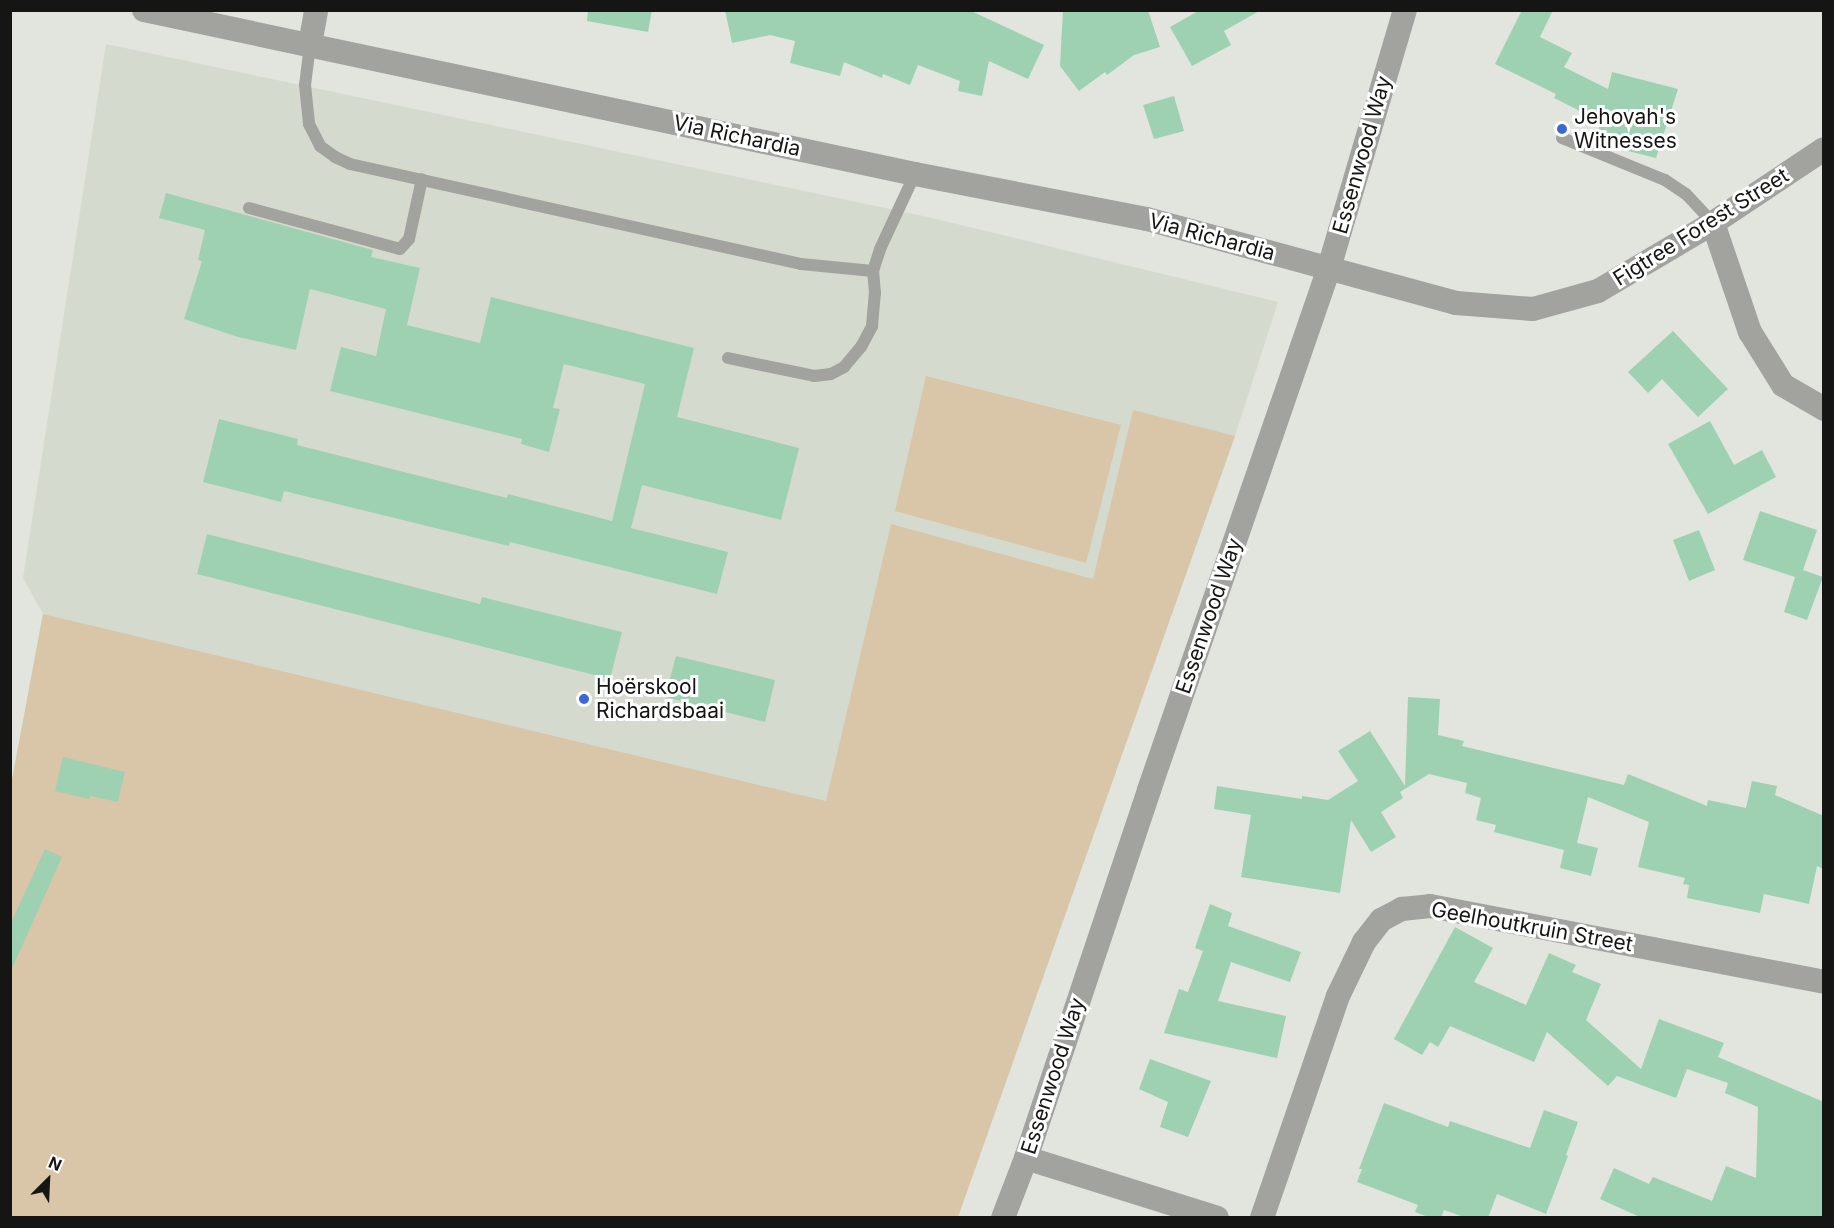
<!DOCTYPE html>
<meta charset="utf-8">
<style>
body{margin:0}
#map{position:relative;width:1834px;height:1228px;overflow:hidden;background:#e1e5de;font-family:Inter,sans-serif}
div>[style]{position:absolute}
.built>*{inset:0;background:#d4dbce}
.green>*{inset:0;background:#d9c5a8}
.building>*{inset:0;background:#9ed1b1}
.service>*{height:12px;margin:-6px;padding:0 6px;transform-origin:6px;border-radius:6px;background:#a2a29f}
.minor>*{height:24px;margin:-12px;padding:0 12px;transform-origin:12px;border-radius:12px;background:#a2a29f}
.dots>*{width:16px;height:16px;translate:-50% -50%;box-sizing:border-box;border:3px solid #fff;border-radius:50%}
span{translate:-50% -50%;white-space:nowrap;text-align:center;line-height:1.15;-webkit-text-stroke:6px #fff;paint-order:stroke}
.poi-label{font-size:21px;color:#151614}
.left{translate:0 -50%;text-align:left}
.street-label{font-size:21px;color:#151614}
.frame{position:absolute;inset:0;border:12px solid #151614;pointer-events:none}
.north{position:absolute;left:18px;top:1150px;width:60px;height:60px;-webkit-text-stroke:4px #fff;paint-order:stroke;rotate:24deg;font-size:16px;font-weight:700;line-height:24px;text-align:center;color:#151614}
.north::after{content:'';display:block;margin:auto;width:21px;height:27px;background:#151614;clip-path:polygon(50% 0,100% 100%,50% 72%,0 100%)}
</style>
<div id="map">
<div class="built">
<div style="clip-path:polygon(106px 44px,928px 217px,1278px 302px,1235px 436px,958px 1217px,11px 1218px,11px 785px,43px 614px,23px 578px)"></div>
</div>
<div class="green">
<div style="clip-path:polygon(926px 376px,1121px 425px,1086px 563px,895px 511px)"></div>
<div style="clip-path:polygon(1133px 410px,1235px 436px,958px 1217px,11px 1218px,11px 785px,43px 614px,826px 801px,891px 524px,1093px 579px)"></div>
</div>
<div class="building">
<div style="clip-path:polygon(588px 10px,652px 10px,648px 32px,587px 21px)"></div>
<div style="clip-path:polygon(725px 10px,969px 10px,1044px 45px,1028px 79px,989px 61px,982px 96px,958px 91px,960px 81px,918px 65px,910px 85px,883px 74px,882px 78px,844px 62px,840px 76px,790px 63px,795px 41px,770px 35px,732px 43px)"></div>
<div style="clip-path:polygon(1063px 10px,1148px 10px,1160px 47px,1134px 55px,1107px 75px,1105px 72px,1079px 91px,1060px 66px)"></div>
<div style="clip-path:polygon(1200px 10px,1261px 10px,1224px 31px,1231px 45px,1192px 66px,1170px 27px)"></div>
<div style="clip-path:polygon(1522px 10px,1553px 10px,1540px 37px,1572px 53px,1564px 67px,1608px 89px,1612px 72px,1678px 89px,1656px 158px,1596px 143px,1600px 121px,1554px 98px,1556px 94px,1495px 64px)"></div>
<div style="clip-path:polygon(1174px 96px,1184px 131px,1154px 139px,1143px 105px)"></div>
<div style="clip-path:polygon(166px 193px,373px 250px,371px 257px,420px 268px,407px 325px,480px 343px,491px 297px,694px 348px,677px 417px,799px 448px,781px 520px,642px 485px,631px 528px,728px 552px,717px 594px,510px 542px,509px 546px,284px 491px,281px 502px,203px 482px,219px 419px,298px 439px,297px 445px,507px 498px,508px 494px,612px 521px,645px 384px,564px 364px,553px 408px,560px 409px,549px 452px,521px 444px,522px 439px,330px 391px,341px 347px,376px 356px,386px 309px,310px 289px,296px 350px,238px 337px,184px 319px,202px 261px,198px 260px,205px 230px,159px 218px)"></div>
<div style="clip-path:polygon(1673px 331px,1728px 389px,1698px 417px,1662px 379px,1648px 393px,1628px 372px)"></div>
<div style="clip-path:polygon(1710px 421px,1734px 465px,1762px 450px,1776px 477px,1708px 514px,1668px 444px)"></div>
<div style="clip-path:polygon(1760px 511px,1817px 530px,1803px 570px,1823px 577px,1807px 620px,1784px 612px,1795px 577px,1743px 560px)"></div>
<div style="clip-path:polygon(1699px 530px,1715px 570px,1689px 581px,1673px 540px)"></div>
<div style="clip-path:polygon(207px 534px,480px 604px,482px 597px,622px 632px,610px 679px,197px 574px)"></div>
<div style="clip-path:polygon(676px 656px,775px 680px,765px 722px,665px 697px)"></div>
<div style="clip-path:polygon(1408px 697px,1440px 699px,1438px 735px,1464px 741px,1462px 746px,1624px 785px,1628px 774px,1707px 806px,1708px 800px,1746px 808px,1752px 781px,1777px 786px,1775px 795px,1824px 816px,1824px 869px,1817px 866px,1809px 904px,1764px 894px,1760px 913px,1687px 898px,1689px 885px,1683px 884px,1685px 878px,1638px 867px,1649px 822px,1588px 797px,1577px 843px,1598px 848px,1591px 876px,1560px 868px,1564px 850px,1494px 832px,1496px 825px,1476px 820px,1481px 798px,1465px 793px,1467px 783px,1429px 774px,1400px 792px,1403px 798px,1381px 812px,1396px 837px,1371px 852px,1351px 820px,1340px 893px,1241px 877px,1251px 815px,1214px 809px,1217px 786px,1302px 799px,1302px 796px,1328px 800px,1358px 781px,1338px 751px,1370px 731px,1405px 786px)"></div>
<div style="clip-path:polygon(63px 757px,125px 772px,118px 802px,90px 796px,89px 799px,55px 791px)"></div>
<div style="clip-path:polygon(45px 849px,62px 857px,10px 973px,10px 925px)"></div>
<div style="clip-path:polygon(1210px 904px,1232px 913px,1228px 926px,1301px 952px,1290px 982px,1231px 962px,1218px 1001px,1286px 1016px,1277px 1058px,1164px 1033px,1179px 989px,1188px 992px,1203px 951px,1195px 948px)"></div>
<div style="clip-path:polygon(1455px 927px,1493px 948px,1474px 982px,1526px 1005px,1549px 953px,1576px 965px,1572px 972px,1601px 984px,1586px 1020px,1641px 1069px,1659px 1019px,1724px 1043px,1718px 1057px,1824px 1102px,1824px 1218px,1642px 1218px,1600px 1199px,1614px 1168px,1649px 1184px,1653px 1177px,1712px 1201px,1726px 1166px,1756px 1178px,1758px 1107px,1725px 1093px,1728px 1083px,1687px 1069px,1676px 1098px,1617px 1076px,1608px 1086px,1547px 1032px,1534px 1062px,1450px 1026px,1438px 1047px,1430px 1042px,1422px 1055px,1394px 1039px)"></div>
<div style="clip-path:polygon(1150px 1059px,1211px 1081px,1188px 1137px,1160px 1127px,1168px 1102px,1139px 1089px)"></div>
<div style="clip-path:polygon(1384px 1103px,1448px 1127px,1450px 1121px,1530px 1148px,1544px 1110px,1578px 1122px,1566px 1155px,1568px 1156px,1546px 1214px,1497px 1194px,1488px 1218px,1467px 1218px,1444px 1210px,1441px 1218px,1431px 1218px,1415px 1212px,1418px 1205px,1357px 1182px,1362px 1169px,1359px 1169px)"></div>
</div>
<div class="service">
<div style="left:310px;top:45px;width:40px;rotate:97.1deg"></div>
<div style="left:305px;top:85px;width:39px;rotate:84deg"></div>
<div style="left:309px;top:124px;width:25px;rotate:63deg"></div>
<div style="left:320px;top:146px;width:19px;rotate:36deg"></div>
<div style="left:335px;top:157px;width:17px;rotate:25deg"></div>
<div style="left:350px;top:164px;width:462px;rotate:12.5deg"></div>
<div style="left:801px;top:264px;width:72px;rotate:5.6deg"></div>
<div style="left:873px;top:271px;width:23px;rotate:-72deg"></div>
<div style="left:880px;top:249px;width:83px;rotate:-65deg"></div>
<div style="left:1562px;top:138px;width:111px;rotate:22.2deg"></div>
<div style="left:1665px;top:180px;width:25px;rotate:34deg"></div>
<div style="left:1686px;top:194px;width:40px;rotate:47deg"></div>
<div style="left:249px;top:208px;width:156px;rotate:15.2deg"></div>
<div style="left:400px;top:249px;width:13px;rotate:-48deg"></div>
<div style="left:409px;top:239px;width:61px;rotate:-77.8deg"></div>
<div style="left:728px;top:358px;width:88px;rotate:11.8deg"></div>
<div style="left:814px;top:376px;width:17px;rotate:-7deg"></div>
<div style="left:831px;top:374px;width:15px;rotate:-28deg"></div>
<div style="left:844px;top:367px;width:26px;rotate:-50deg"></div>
<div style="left:861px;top:347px;width:24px;rotate:-62deg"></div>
<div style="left:872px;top:326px;width:33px;rotate:-85deg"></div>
<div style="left:875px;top:293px;width:22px;rotate:-95deg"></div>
</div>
<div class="minor">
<div style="left:144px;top:10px;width:788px;rotate:12.01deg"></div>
<div style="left:915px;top:174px;width:236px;rotate:11deg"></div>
<div style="left:1147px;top:219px;width:320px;rotate:15.2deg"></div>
<div style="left:1456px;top:303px;width:77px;rotate:4.5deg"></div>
<div style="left:1533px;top:309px;width:67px;rotate:-15.5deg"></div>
<div style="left:1598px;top:291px;width:134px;rotate:-30.6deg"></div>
<div style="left:1713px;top:223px;width:133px;rotate:-33.7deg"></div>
<div style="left:310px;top:45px;width:36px;rotate:-80deg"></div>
<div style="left:1713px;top:223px;width:115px;rotate:71.3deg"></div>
<div style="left:1750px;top:332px;width:62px;rotate:58.1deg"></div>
<div style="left:1783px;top:385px;width:48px;rotate:30.3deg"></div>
<div style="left:1026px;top:1158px;width:200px;rotate:17.4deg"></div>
<div style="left:1003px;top:1218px;width:64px;rotate:-69deg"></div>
<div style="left:1026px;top:1158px;width:388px;rotate:-71.5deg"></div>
<div style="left:1149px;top:790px;width:552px;rotate:-70.97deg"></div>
<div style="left:1329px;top:268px;width:269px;rotate:-73.6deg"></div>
<div style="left:1262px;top:1218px;width:235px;rotate:-71.1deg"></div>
<div style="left:1338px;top:996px;width:60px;rotate:-64.3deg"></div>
<div style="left:1364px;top:942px;width:28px;rotate:-52deg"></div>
<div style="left:1381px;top:920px;width:24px;rotate:-28deg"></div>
<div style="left:1402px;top:909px;width:28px;rotate:-6deg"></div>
<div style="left:1430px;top:906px;width:401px;rotate:10.9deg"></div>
</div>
<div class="dots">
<div style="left:1562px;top:129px;background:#3b67d7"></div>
<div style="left:584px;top:699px;background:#3b67d7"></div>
</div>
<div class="poi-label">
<span class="left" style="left:1574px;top:129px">Jehovah's<br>Witnesses</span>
<span class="left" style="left:596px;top:699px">Hoërskool<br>Richardsbaai</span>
</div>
<div class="street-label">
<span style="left:737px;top:136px;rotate:12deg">Via Richardia</span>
<span style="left:1362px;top:155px;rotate:-74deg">Essenwood Way</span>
<span style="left:1701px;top:227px;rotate:-32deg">Figtree Forest Street</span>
<span style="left:1212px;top:237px;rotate:15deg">Via Richardia</span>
<span style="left:1209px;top:616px;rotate:-71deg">Essenwood Way</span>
<span style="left:1532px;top:927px;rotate:10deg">Geelhoutkruin Street</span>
<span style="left:1053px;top:1076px;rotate:-72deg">Essenwood Way</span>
</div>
<div class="frame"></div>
<div class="north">N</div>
</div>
